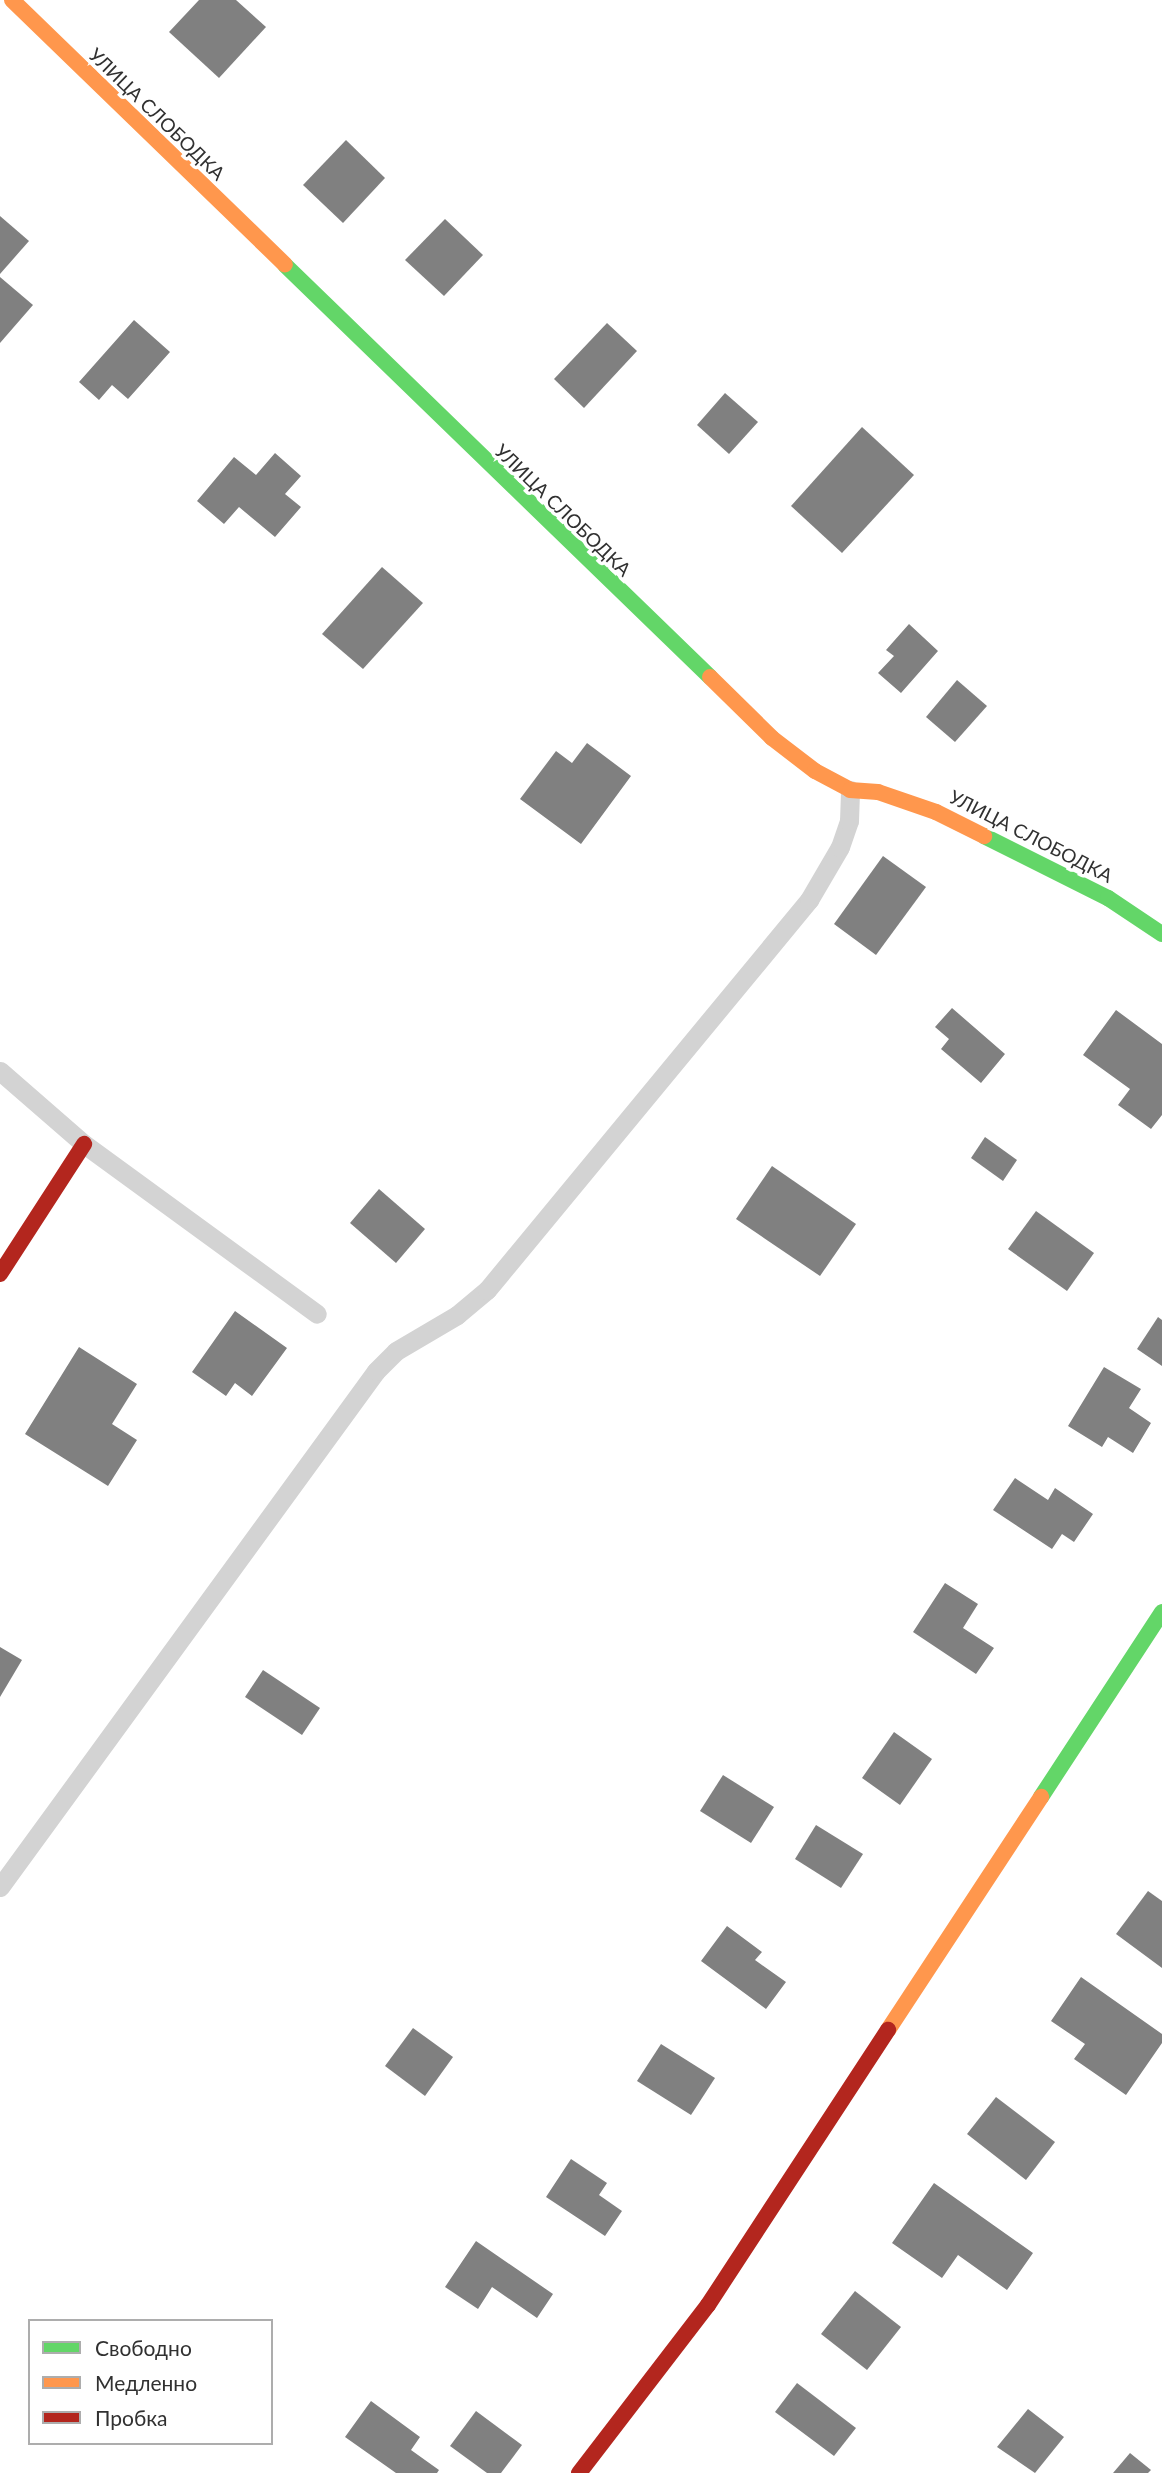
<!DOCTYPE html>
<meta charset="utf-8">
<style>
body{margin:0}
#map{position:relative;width:1162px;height:2473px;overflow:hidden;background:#fff;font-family:Lato,sans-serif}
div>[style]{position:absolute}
.building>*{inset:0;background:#808080}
.lane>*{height:19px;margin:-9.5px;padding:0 9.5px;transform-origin:9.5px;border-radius:9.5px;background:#d3d3d3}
.fast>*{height:16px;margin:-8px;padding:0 8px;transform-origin:8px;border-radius:8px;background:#63d668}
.slow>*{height:16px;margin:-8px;padding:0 8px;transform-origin:8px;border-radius:8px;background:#ff974d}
.jam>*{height:16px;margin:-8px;padding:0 8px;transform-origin:8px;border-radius:8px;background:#b3261e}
span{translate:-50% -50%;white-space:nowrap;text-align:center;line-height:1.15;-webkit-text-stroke:7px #fff;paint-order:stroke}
.street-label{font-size:19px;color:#313131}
.legend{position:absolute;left:28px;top:2319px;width:245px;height:126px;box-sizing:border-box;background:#fff;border:2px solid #adadad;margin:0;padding:9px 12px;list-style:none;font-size:21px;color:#313131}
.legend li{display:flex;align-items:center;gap:14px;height:35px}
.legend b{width:35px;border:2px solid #adadad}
</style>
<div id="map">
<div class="building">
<div style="clip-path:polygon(199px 0,236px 0,266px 27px,219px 78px,169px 32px)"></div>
<div style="clip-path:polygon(346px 140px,385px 178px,343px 223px,303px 185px)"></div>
<div style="clip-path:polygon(0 216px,29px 241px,0 274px)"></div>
<div style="clip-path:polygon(445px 219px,483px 255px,444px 296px,405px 260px)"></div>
<div style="clip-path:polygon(0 277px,33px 305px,0 343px)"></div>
<div style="clip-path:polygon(134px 320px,170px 352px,128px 399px,112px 385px,99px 400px,79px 382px)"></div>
<div style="clip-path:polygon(607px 323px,637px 351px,584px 408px,554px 379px)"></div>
<div style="clip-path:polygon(725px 393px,758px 422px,729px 454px,697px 425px)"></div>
<div style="clip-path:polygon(862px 427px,914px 475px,842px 553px,791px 506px)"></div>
<div style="clip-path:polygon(275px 453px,301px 476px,285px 494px,301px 507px,275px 537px,239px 507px,224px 524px,197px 501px,234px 457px,256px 475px)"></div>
<div style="clip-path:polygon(382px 567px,423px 603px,363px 669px,322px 634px)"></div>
<div style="clip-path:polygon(909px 624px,938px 651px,901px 693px,878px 673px,894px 656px,886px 650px)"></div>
<div style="clip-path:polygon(957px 680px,987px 706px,955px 742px,926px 717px)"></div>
<div style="clip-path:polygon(587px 743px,631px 776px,581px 844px,520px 799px,556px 751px,572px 763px)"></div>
<div style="clip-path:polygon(883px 856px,926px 887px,876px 955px,834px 924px)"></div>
<div style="clip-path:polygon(952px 1008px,1005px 1054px,981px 1083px,941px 1049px,949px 1039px,935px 1027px)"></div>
<div style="clip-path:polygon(1116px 1010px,1162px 1044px,1162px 1115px,1151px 1129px,1118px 1105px,1130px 1089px,1083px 1055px)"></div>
<div style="clip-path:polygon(985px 1137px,1017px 1160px,1003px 1181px,971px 1158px)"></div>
<div style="clip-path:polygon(772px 1166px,856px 1224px,820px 1276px,736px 1219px)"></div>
<div style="clip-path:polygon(379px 1189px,425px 1229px,396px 1263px,350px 1223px)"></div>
<div style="clip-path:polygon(1036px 1211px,1094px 1253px,1067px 1291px,1008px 1249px)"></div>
<div style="clip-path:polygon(235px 1311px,287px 1348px,252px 1396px,235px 1383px,226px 1396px,192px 1372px)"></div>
<div style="clip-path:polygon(1158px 1317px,1162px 1320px,1162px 1366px,1137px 1349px)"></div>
<div style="clip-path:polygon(79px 1347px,137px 1384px,112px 1424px,137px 1440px,108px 1486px,25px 1434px)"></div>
<div style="clip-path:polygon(1104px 1367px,1141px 1389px,1129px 1408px,1151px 1423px,1133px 1453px,1108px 1437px,1102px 1447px,1068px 1426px)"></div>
<div style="clip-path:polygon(1015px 1478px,1048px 1500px,1055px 1488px,1093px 1514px,1074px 1542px,1062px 1534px,1052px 1549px,993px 1510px)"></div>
<div style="clip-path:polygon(945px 1583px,978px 1604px,963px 1628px,994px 1648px,976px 1674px,913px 1632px)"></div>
<div style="clip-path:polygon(0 1647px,22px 1660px,0 1697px)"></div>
<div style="clip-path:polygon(263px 1670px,320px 1708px,302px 1735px,245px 1697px)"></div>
<div style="clip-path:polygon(894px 1732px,932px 1759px,900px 1805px,862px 1778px)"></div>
<div style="clip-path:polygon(723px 1775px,774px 1807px,751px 1843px,700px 1811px)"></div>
<div style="clip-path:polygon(816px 1825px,863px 1854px,841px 1888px,795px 1859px)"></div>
<div style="clip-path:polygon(1148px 1891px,1162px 1901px,1162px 1968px,1116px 1934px)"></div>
<div style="clip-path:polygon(727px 1926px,762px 1952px,755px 1960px,786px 1982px,766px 2009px,701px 1961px)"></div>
<div style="clip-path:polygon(1081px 1977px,1162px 2034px,1162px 2043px,1126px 2095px,1074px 2059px,1085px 2044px,1051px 2021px)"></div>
<div style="clip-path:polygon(413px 2028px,453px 2057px,425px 2096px,385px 2066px)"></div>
<div style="clip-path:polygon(661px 2044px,715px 2078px,691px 2115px,637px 2081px)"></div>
<div style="clip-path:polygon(996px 2097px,1055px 2142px,1026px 2180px,967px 2134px)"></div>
<div style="clip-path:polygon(571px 2159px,607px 2183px,599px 2195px,622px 2211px,605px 2236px,546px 2197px)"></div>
<div style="clip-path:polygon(934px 2183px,1033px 2253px,1007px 2290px,958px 2255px,942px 2278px,892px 2243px)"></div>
<div style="clip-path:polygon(476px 2241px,553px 2294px,537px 2318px,492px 2287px,478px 2309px,445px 2287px)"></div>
<div style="clip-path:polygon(855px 2291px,901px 2327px,867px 2370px,821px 2334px)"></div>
<div style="clip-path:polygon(797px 2383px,856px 2428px,834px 2456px,775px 2412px)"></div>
<div style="clip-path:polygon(371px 2401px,420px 2437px,411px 2450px,439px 2470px,437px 2473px,396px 2473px,345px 2437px)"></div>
<div style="clip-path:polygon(1028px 2409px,1064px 2437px,1035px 2473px,997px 2447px)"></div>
<div style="clip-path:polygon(476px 2411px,522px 2445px,501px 2473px,487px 2473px,450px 2446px)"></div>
<div style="clip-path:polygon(1130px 2453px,1151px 2470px,1148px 2473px,1113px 2473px)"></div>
</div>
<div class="lane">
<div style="left:0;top:1071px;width:111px;rotate:41deg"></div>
<div style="left:84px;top:1144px;width:288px;rotate:36.1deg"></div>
<div style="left:0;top:1887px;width:638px;rotate:-53.92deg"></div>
<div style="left:376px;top:1371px;width:28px;rotate:-45deg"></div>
<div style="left:396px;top:1351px;width:71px;rotate:-30.5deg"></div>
<div style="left:457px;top:1315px;width:39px;rotate:-40deg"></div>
<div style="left:487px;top:1290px;width:506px;rotate:-50.46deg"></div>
<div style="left:809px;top:900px;width:61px;rotate:-59.7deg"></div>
<div style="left:840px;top:847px;width:28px;rotate:-71deg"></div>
<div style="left:849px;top:821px;width:31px;rotate:-88deg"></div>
</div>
<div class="fast">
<div style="left:285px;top:265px;width:592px;rotate:44.11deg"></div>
<div style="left:984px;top:836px;width:139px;rotate:26.6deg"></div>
<div style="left:1108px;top:898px;width:65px;rotate:33.7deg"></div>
<div style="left:1041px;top:1797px;width:221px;rotate:-56.8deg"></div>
</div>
<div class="slow">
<div style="left:12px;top:0;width:380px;rotate:44.1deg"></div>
<div style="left:710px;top:677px;width:87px;rotate:44.5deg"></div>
<div style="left:772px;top:738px;width:54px;rotate:37.5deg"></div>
<div style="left:815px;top:771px;width:40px;rotate:28deg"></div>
<div style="left:850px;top:790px;width:28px;rotate:4deg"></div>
<div style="left:878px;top:792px;width:61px;rotate:19deg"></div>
<div style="left:936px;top:812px;width:54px;rotate:26.6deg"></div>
<div style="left:888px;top:2030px;width:279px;rotate:-56.7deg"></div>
</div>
<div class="jam">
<div style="left:0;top:1274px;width:155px;rotate:-57.1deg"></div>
<div style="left:579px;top:2473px;width:212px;rotate:-52.5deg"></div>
<div style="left:708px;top:2305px;width:329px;rotate:-56.8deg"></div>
</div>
<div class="street-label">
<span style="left:157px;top:114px;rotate:44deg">УЛИЦА СЛОБОДКА</span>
<span style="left:563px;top:510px;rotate:44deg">УЛИЦА СЛОБОДКА</span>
<span style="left:1031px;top:836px;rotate:27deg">УЛИЦА СЛОБОДКА</span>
</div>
<ul class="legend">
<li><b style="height:9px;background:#63d668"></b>Свободно</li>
<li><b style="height:9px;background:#ff974d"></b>Медленно</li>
<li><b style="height:9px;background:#b3261e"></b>Пробка</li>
</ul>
</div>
